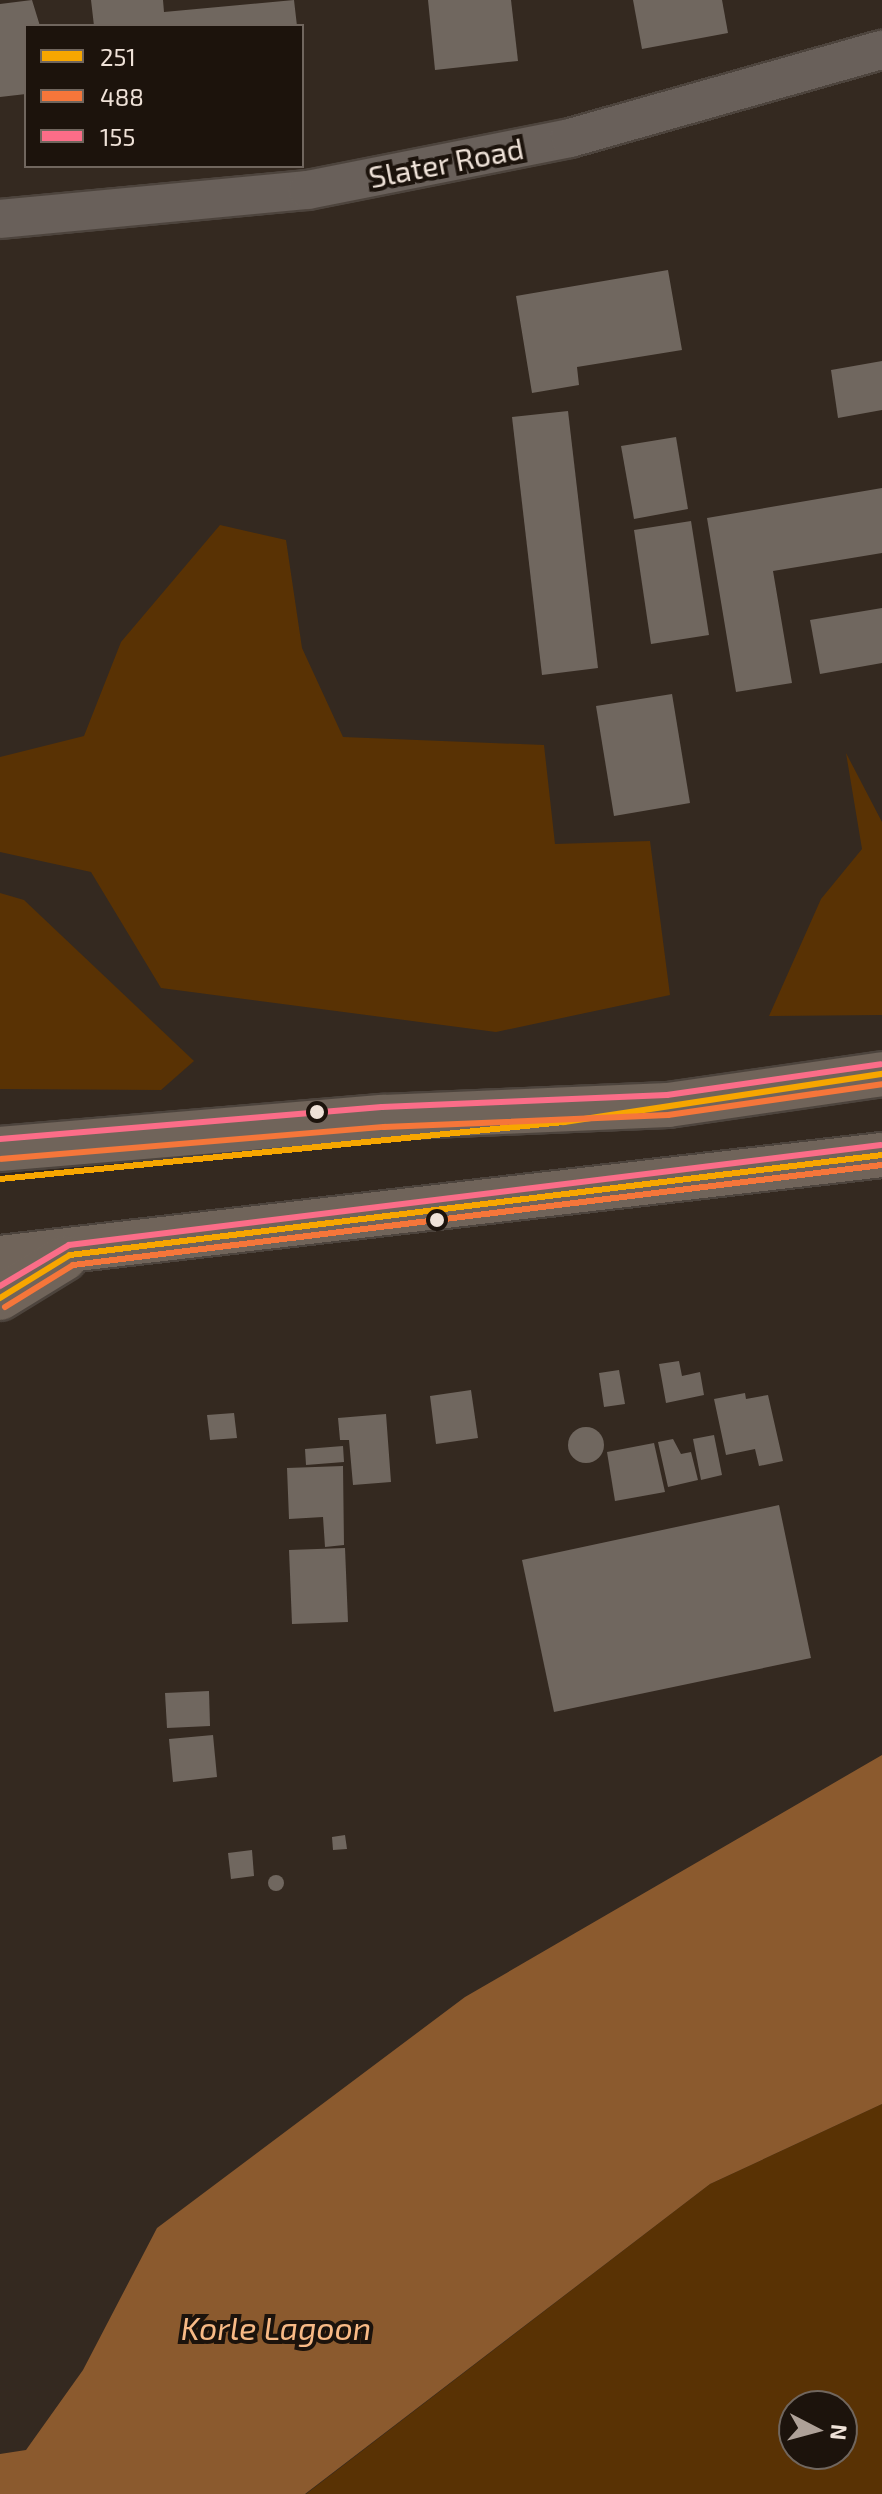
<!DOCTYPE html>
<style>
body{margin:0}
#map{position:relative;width:882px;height:2494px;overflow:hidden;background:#342920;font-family:"Exo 2",sans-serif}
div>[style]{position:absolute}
.green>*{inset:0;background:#593204}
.water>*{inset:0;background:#8b5a2e}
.building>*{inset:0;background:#70675f}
.round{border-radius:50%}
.roads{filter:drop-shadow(2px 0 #4d443d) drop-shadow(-2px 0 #4d443d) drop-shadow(0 2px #4d443d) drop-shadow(0 -2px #4d443d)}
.minor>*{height:38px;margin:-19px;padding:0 19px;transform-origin:19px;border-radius:19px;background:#69605a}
.primary>*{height:44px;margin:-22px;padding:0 22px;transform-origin:22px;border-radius:22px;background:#70645a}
.bus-1>*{height:6px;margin:-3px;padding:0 3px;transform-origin:3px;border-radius:3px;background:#f7a600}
.bus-2>*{height:6px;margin:-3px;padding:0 3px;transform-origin:3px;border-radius:3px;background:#f5763a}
.bus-3>*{height:6px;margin:-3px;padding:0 3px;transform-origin:3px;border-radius:3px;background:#fb6d88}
.dots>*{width:22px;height:22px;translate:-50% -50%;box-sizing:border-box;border:4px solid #1c130c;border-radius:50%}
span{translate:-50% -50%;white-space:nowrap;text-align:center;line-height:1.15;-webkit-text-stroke:8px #1c130c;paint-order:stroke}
.street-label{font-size:30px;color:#efe2d8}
.water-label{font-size:32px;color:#f8ba86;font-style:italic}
.legend{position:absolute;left:24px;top:24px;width:280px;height:144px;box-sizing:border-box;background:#1c130c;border:2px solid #70665e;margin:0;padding:10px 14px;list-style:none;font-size:24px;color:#efe2d8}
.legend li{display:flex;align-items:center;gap:16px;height:40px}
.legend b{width:40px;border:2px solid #70665e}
.north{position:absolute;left:778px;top:2390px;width:80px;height:80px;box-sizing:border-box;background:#1c130c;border:2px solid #70665e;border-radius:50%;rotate:96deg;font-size:22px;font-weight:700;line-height:32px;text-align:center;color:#efe2d8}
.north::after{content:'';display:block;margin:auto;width:28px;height:36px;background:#aea198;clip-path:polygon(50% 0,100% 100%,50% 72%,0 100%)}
</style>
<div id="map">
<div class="green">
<div style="clip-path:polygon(220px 525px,286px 540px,302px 648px,343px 737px,544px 745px,555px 844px,650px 841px,670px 995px,496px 1032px,161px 988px,91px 872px,0 852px,0 757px,84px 736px,121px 642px)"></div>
<div style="clip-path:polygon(846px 753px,882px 822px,882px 1015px,769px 1016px,821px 899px,862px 849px)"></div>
<div style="clip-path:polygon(0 893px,24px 900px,194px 1061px,161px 1090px,0 1089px)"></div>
<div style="clip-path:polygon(evenodd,882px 2104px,882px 2494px,306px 2494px,710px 2184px,882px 2104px,794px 2406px,842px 2406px,842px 2454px,794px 2454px,794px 2406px)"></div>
</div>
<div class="water">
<div style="clip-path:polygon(882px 1755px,882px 2104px,710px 2184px,305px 2494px,0 2494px,0 2454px,26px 2450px,83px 2370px,157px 2228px,465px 1997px)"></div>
</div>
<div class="building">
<div style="clip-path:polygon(32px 0,40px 26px,26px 26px,26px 94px,0 97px,0 4px)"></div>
<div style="clip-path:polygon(91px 0,163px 0,164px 12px,294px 0,297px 26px,94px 26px)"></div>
<div style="clip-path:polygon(428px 0,511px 0,518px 61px,435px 70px)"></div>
<div style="clip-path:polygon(633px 0,722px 0,728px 33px,642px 49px)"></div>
<div style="clip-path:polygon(668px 270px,682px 350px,577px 367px,579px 385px,532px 393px,516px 296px)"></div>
<div style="clip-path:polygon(882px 361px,882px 410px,838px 418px,831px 370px)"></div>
<div style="clip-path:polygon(568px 411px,598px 668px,542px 675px,512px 417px)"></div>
<div style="clip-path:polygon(676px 437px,688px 509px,634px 519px,621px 446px)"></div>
<div style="clip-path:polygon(882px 488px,882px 553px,773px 571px,792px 683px,736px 692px,707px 518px)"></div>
<div style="clip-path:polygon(691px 521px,709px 635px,651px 644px,634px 530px)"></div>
<div style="clip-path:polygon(882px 608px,882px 663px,820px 674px,810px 620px)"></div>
<div style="clip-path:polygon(672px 694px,690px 803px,614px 816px,596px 706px)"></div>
<div style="clip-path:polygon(679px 1361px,682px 1376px,700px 1372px,704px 1395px,666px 1403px,659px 1364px)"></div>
<div style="clip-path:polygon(619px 1370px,625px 1404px,604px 1407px,599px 1373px)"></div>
<div style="clip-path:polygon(471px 1390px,478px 1438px,436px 1444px,430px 1396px)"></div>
<div style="clip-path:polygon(745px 1393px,746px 1399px,768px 1395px,783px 1461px,759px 1466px,755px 1449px,726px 1455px,714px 1399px)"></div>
<div style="clip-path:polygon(234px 1413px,237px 1438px,210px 1440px,207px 1415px)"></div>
<div style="clip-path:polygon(386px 1414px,391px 1482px,353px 1485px,349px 1440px,340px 1440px,338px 1418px)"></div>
<div class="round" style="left:568px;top:1427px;width:36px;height:36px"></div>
<div style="clip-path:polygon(714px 1435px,722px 1475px,701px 1480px,693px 1439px)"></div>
<div style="clip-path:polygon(673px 1439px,681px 1454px,691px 1452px,698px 1480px,668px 1487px,658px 1442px)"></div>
<div style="clip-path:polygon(654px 1443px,665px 1492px,615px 1501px,607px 1452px)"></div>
<div style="clip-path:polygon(343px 1446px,344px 1462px,306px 1465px,305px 1449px)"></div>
<div style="clip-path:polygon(343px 1466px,344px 1545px,325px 1547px,323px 1517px,289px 1519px,287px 1468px)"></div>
<div style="clip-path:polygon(779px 1505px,811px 1658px,554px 1712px,522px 1560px)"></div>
<div style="clip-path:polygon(345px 1548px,348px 1622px,292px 1624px,289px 1550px)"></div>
<div style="clip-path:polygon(209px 1691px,210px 1726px,167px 1728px,165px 1693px)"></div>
<div style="clip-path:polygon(213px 1735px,217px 1777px,173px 1782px,169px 1739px)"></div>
<div style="clip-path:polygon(345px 1835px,347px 1849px,333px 1850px,332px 1837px)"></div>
<div style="clip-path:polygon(252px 1850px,254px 1876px,231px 1879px,228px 1853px)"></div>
<div class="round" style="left:268px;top:1875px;width:16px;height:16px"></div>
</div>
<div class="roads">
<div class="minor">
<div style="left:0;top:219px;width:309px;rotate:-5.4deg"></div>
<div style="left:308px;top:190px;width:267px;rotate:-11.2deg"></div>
<div style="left:570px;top:138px;width:324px;rotate:-15.8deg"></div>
</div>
<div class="primary">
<div style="left:0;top:1149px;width:384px;rotate:-4.8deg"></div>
<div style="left:383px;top:1117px;width:285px;rotate:-2.4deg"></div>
<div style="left:668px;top:1105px;width:216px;rotate:-8.2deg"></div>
<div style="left:0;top:1258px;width:888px;rotate:-6.66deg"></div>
<div style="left:0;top:1298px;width:76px;rotate:-31.6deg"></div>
</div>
</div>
<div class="bus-1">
<div style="left:0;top:1179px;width:567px;rotate:-5.77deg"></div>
<div style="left:564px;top:1122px;width:322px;rotate:-8.6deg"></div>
<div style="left:0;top:1298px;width:82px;rotate:-31.6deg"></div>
<div style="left:70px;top:1255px;width:818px;rotate:-7.02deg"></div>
</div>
<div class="bus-2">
<div style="left:1px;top:1159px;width:384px;rotate:-4.8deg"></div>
<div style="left:384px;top:1127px;width:284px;rotate:-2.4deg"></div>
<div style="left:668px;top:1115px;width:216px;rotate:-8.2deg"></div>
<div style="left:5px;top:1307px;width:80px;rotate:-31.7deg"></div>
<div style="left:73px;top:1265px;width:815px;rotate:-7.05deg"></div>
</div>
<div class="bus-3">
<div style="left:0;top:1139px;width:383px;rotate:-4.8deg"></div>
<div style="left:382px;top:1107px;width:285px;rotate:-2.4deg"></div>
<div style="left:667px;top:1095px;width:216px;rotate:-8.2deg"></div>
<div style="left:0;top:1286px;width:80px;rotate:-30.7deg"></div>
<div style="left:69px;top:1245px;width:818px;rotate:-7.02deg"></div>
</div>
<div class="dots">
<div style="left:317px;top:1112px;background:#efe2d8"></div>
<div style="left:437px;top:1220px;background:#efe2d8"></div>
</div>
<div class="street-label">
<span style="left:446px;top:162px;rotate:-11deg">Slater Road</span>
</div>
<div class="water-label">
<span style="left:276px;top:2327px">Korle Lagoon</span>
</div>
<ul class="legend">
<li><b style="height:10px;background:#f7a600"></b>251</li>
<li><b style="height:10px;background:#f5763a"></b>488</li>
<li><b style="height:10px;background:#fb6d88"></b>155</li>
</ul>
<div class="north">N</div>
</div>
